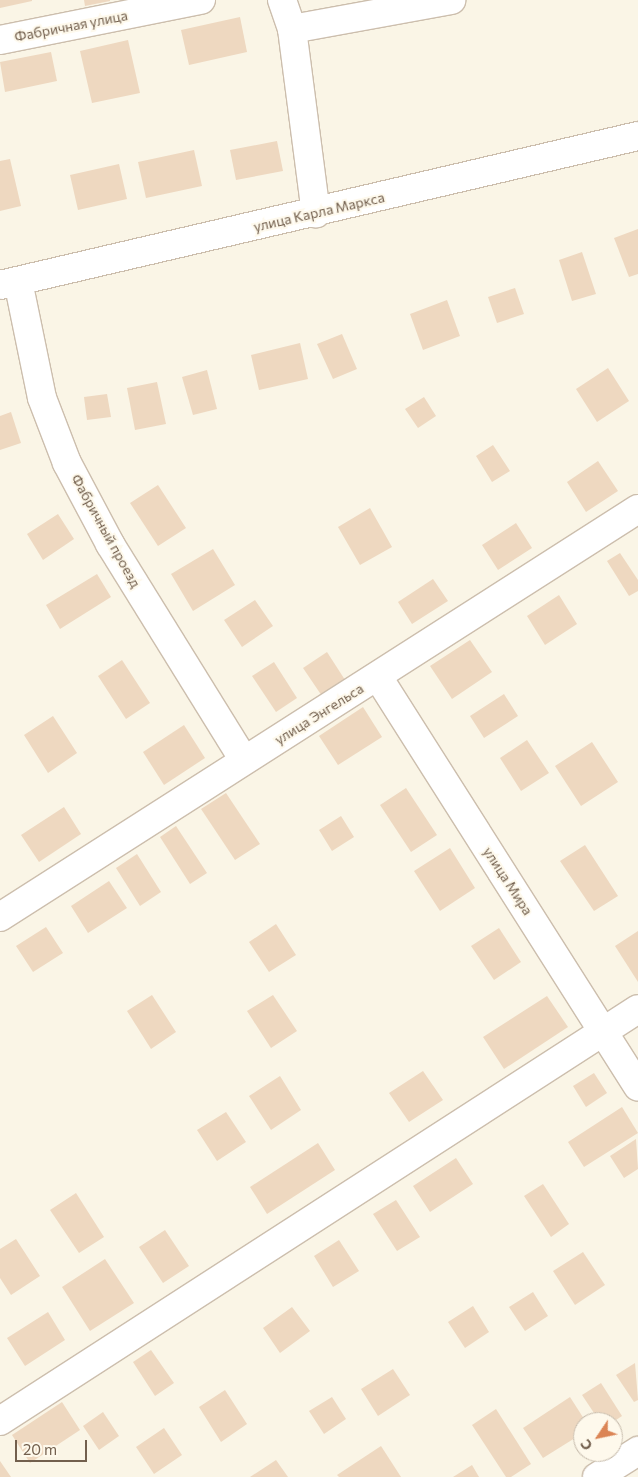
<!DOCTYPE html>
<meta charset="utf-8">
<style>
body{margin:0}
#map{position:relative;width:638px;height:1477px;overflow:hidden;background:#faf5e6;font-family:Commissioner,sans-serif}
div>[style]{position:absolute}
.building>*{inset:0;background:#eed8c0}
.roads{filter:drop-shadow(1px 0 #ccbead) drop-shadow(-1px 0 #ccbead) drop-shadow(0 1px #ccbead) drop-shadow(0 -1px #ccbead)}
.minor>*{height:28px;margin:-14px;padding:0 14px;transform-origin:14px;border-radius:14px;background:#fff}
span{translate:-50% -50%;white-space:nowrap;text-align:center;line-height:1.15;-webkit-text-stroke:4px #fef9ec;paint-order:stroke}
.street-label{font-size:14px;color:#725f4d}
.north{position:absolute;left:573px;top:1412px;width:50px;height:50px;box-sizing:border-box;background:#fef9ec;border:1px solid #c6bbac;border-radius:50%;rotate:236deg;font-size:14px;font-weight:700;line-height:20px;text-align:center;color:#725f4d}
.north::after{content:'';display:block;margin:auto;width:18px;height:22px;background:#db8555;clip-path:polygon(50% 0,100% 100%,50% 72%,0 100%)}
.scale{position:absolute;left:15px;top:1440px;width:72px;height:22px;box-sizing:border-box;border:2px solid #725f4d;border-top:0;padding-left:6px;font-size:15px;line-height:18px;white-space:nowrap;color:#725f4d;-webkit-text-stroke:4px #fef9ec;paint-order:stroke}
</style>
<div id="map">
<div class="building">
<div style="clip-path:polygon(0 0,32px 0,32px 1px,0 8px)"></div>
<div style="clip-path:polygon(84px 0,110px 0,110px 1px,85px 6px)"></div>
<div style="clip-path:polygon(240px 17px,247px 52px,189px 65px,181px 30px)"></div>
<div style="clip-path:polygon(128px 40px,140px 93px,92px 103px,80px 51px)"></div>
<div style="clip-path:polygon(51px 52px,57px 81px,5px 92px,0 62px)"></div>
<div style="clip-path:polygon(277px 141px,283px 171px,236px 180px,230px 150px)"></div>
<div style="clip-path:polygon(194px 150px,202px 186px,146px 198px,138px 162px)"></div>
<div style="clip-path:polygon(10px 159px,21px 206px,0 211px,0 161px)"></div>
<div style="clip-path:polygon(119px 164px,127px 199px,78px 210px,70px 175px)"></div>
<div style="clip-path:polygon(638px 229px,638px 274px,629px 277px,614px 238px)"></div>
<div style="clip-path:polygon(582px 252px,596px 294px,572px 301px,559px 260px)"></div>
<div style="clip-path:polygon(515px 288px,524px 314px,497px 323px,488px 297px)"></div>
<div style="clip-path:polygon(447px 300px,460px 336px,423px 350px,410px 314px)"></div>
<div style="clip-path:polygon(342px 334px,357px 369px,333px 379px,317px 344px)"></div>
<div style="clip-path:polygon(300px 343px,308px 379px,259px 390px,251px 355px)"></div>
<div style="clip-path:polygon(608px 368px,629px 401px,597px 422px,576px 389px)"></div>
<div style="clip-path:polygon(207px 370px,217px 409px,193px 415px,182px 377px)"></div>
<div style="clip-path:polygon(157px 382px,166px 424px,135px 430px,127px 388px)"></div>
<div style="clip-path:polygon(107px 394px,111px 417px,87px 420px,84px 397px)"></div>
<div style="clip-path:polygon(424px 397px,436px 416px,418px 428px,405px 409px)"></div>
<div style="clip-path:polygon(11px 412px,21px 443px,0 450px,0 416px)"></div>
<div style="clip-path:polygon(493px 445px,510px 471px,492px 482px,476px 456px)"></div>
<div style="clip-path:polygon(598px 461px,618px 491px,586px 512px,567px 482px)"></div>
<div style="clip-path:polygon(158px 485px,186px 528px,158px 546px,130px 503px)"></div>
<div style="clip-path:polygon(370px 508px,392px 547px,360px 565px,338px 527px)"></div>
<div style="clip-path:polygon(58px 514px,74px 539px,43px 560px,27px 534px)"></div>
<div style="clip-path:polygon(516px 523px,532px 548px,498px 570px,482px 545px)"></div>
<div style="clip-path:polygon(213px 549px,235px 585px,193px 611px,171px 574px)"></div>
<div style="clip-path:polygon(620px 553px,638px 580px,638px 591px,629px 596px,607px 561px)"></div>
<div style="clip-path:polygon(97px 574px,111px 597px,60px 629px,46px 605px)"></div>
<div style="clip-path:polygon(433px 579px,448px 601px,412px 624px,398px 602px)"></div>
<div style="clip-path:polygon(559px 595px,577px 624px,545px 645px,527px 616px)"></div>
<div style="clip-path:polygon(255px 600px,273px 626px,242px 647px,224px 620px)"></div>
<div style="clip-path:polygon(470px 640px,492px 672px,452px 699px,430px 666px)"></div>
<div style="clip-path:polygon(327px 652px,347px 683px,324px 699px,303px 668px)"></div>
<div style="clip-path:polygon(122px 660px,150px 703px,126px 719px,98px 676px)"></div>
<div style="clip-path:polygon(274px 662px,297px 698px,276px 712px,252px 676px)"></div>
<div style="clip-path:polygon(504px 694px,518px 716px,484px 738px,470px 716px)"></div>
<div style="clip-path:polygon(363px 707px,382px 737px,338px 765px,319px 736px)"></div>
<div style="clip-path:polygon(53px 716px,77px 753px,48px 773px,24px 735px)"></div>
<div style="clip-path:polygon(184px 725px,205px 758px,164px 785px,143px 752px)"></div>
<div style="clip-path:polygon(527px 740px,549px 773px,521px 791px,500px 758px)"></div>
<div style="clip-path:polygon(592px 742px,618px 782px,581px 806px,555px 766px)"></div>
<div style="clip-path:polygon(406px 788px,437px 835px,411px 852px,380px 805px)"></div>
<div style="clip-path:polygon(226px 793px,260px 844px,235px 860px,201px 809px)"></div>
<div style="clip-path:polygon(64px 807px,81px 834px,39px 862px,21px 835px)"></div>
<div style="clip-path:polygon(341px 816px,354px 837px,332px 851px,319px 830px)"></div>
<div style="clip-path:polygon(176px 826px,207px 873px,190px 884px,160px 837px)"></div>
<div style="clip-path:polygon(585px 845px,618px 896px,594px 911px,560px 861px)"></div>
<div style="clip-path:polygon(450px 848px,475px 888px,440px 911px,414px 871px)"></div>
<div style="clip-path:polygon(137px 854px,161px 892px,140px 906px,116px 868px)"></div>
<div style="clip-path:polygon(109px 881px,127px 908px,88px 933px,71px 906px)"></div>
<div style="clip-path:polygon(276px 924px,296px 955px,269px 972px,249px 942px)"></div>
<div style="clip-path:polygon(46px 927px,63px 953px,33px 972px,16px 946px)"></div>
<div style="clip-path:polygon(499px 928px,521px 962px,494px 980px,471px 946px)"></div>
<div style="clip-path:polygon(638px 931px,638px 982px,615px 946px)"></div>
<div style="clip-path:polygon(152px 995px,176px 1032px,151px 1049px,127px 1011px)"></div>
<div style="clip-path:polygon(273px 995px,297px 1031px,271px 1048px,247px 1011px)"></div>
<div style="clip-path:polygon(547px 996px,568px 1027px,504px 1069px,483px 1037px)"></div>
<div style="clip-path:polygon(423px 1071px,443px 1100px,409px 1122px,389px 1093px)"></div>
<div style="clip-path:polygon(594px 1073px,607px 1093px,586px 1107px,573px 1086px)"></div>
<div style="clip-path:polygon(280px 1076px,301px 1110px,271px 1130px,249px 1096px)"></div>
<div style="clip-path:polygon(622px 1107px,638px 1133px,584px 1167px,568px 1142px)"></div>
<div style="clip-path:polygon(226px 1112px,246px 1142px,217px 1161px,197px 1130px)"></div>
<div style="clip-path:polygon(636px 1139px,638px 1169px,624px 1178px,610px 1156px)"></div>
<div style="clip-path:polygon(318px 1143px,335px 1170px,267px 1214px,250px 1187px)"></div>
<div style="clip-path:polygon(456px 1158px,473px 1184px,430px 1212px,413px 1186px)"></div>
<div style="clip-path:polygon(543px 1184px,569px 1224px,551px 1237px,524px 1196px)"></div>
<div style="clip-path:polygon(76px 1193px,104px 1237px,79px 1253px,50px 1210px)"></div>
<div style="clip-path:polygon(396px 1200px,420px 1237px,397px 1251px,373px 1214px)"></div>
<div style="clip-path:polygon(165px 1230px,189px 1266px,163px 1283px,139px 1247px)"></div>
<div style="clip-path:polygon(16px 1239px,40px 1276px,11px 1295px,0 1278px,0 1249px)"></div>
<div style="clip-path:polygon(339px 1240px,359px 1271px,333px 1287px,314px 1256px)"></div>
<div style="clip-path:polygon(583px 1252px,605px 1285px,575px 1305px,553px 1271px)"></div>
<div style="clip-path:polygon(105px 1259px,134px 1303px,90px 1331px,62px 1287px)"></div>
<div style="clip-path:polygon(533px 1292px,548px 1316px,525px 1331px,509px 1307px)"></div>
<div style="clip-path:polygon(473px 1306px,489px 1332px,465px 1348px,448px 1322px)"></div>
<div style="clip-path:polygon(292px 1307px,310px 1331px,280px 1353px,263px 1328px)"></div>
<div style="clip-path:polygon(48px 1312px,65px 1340px,25px 1366px,7px 1338px)"></div>
<div style="clip-path:polygon(151px 1350px,174px 1383px,155px 1396px,133px 1362px)"></div>
<div style="clip-path:polygon(635px 1363px,638px 1400px,634px 1402px,616px 1375px)"></div>
<div style="clip-path:polygon(393px 1369px,410px 1395px,378px 1416px,361px 1389px)"></div>
<div style="clip-path:polygon(601px 1383px,622px 1416px,613px 1422px,600px 1422px,582px 1395px)"></div>
<div style="clip-path:polygon(225px 1390px,247px 1424px,221px 1442px,199px 1407px)"></div>
<div style="clip-path:polygon(332px 1397px,346px 1419px,324px 1434px,309px 1411px)"></div>
<div style="clip-path:polygon(570px 1397px,586px 1422px,583px 1433px,543px 1458px,523px 1428px)"></div>
<div style="clip-path:polygon(62px 1402px,80px 1430px,30px 1463px,12px 1435px)"></div>
<div style="clip-path:polygon(496px 1409px,531px 1464px,511px 1477px,506px 1477px,472px 1425px)"></div>
<div style="clip-path:polygon(103px 1412px,119px 1436px,99px 1450px,83px 1426px)"></div>
<div style="clip-path:polygon(164px 1428px,182px 1455px,154px 1474px,136px 1447px)"></div>
<div style="clip-path:polygon(381px 1446px,401px 1477px,339px 1477px,337px 1475px)"></div>
<div style="clip-path:polygon(276px 1460px,288px 1477px,250px 1477px)"></div>
<div style="clip-path:polygon(0 1461px,11px 1477px,0 1477px)"></div>
<div style="clip-path:polygon(472px 1465px,479px 1477px,453px 1477px)"></div>
</div>
<div class="roads">
<div class="minor">
<div style="left:282px;top:0;width:31px;rotate:71deg"></div>
<div style="left:292px;top:29px;width:186px;rotate:82.6deg"></div>
<div style="left:292px;top:29px;width:162px;rotate:-10.3deg"></div>
<div style="left:0;top:40px;width:205px;rotate:-11.3deg"></div>
<div style="left:18px;top:281px;width:119px;rotate:78.4deg"></div>
<div style="left:42px;top:398px;width:70px;rotate:69deg"></div>
<div style="left:67px;top:463px;width:92px;rotate:62deg"></div>
<div style="left:110px;top:544px;width:254px;rotate:58.2deg"></div>
<div style="left:0;top:285px;width:655px;rotate:-13.15deg"></div>
<div style="left:378px;top:677px;width:485px;rotate:57.6deg"></div>
<div style="left:0;top:917px;width:757px;rotate:-32.6deg"></div>
<div style="left:0;top:1421px;width:759px;rotate:-32.85deg"></div>
<div style="left:597px;top:1477px;width:49px;rotate:-32.4deg"></div>
</div>
</div>
<div class="street-label">
<span style="left:71px;top:26px;rotate:-11deg">Фабричная улица</span>
<span style="left:319px;top:212px;rotate:-13deg">улица Карла Маркса</span>
<span style="left:106px;top:531px;rotate:61deg">Фабричный проезд</span>
<span style="left:319px;top:714px;rotate:-32deg">улица Энгельса</span>
<span style="left:508px;top:881px;rotate:57deg">улица Мира</span>
</div>
<div class="north">С</div>
<div class="scale">20 m</div>
</div>
